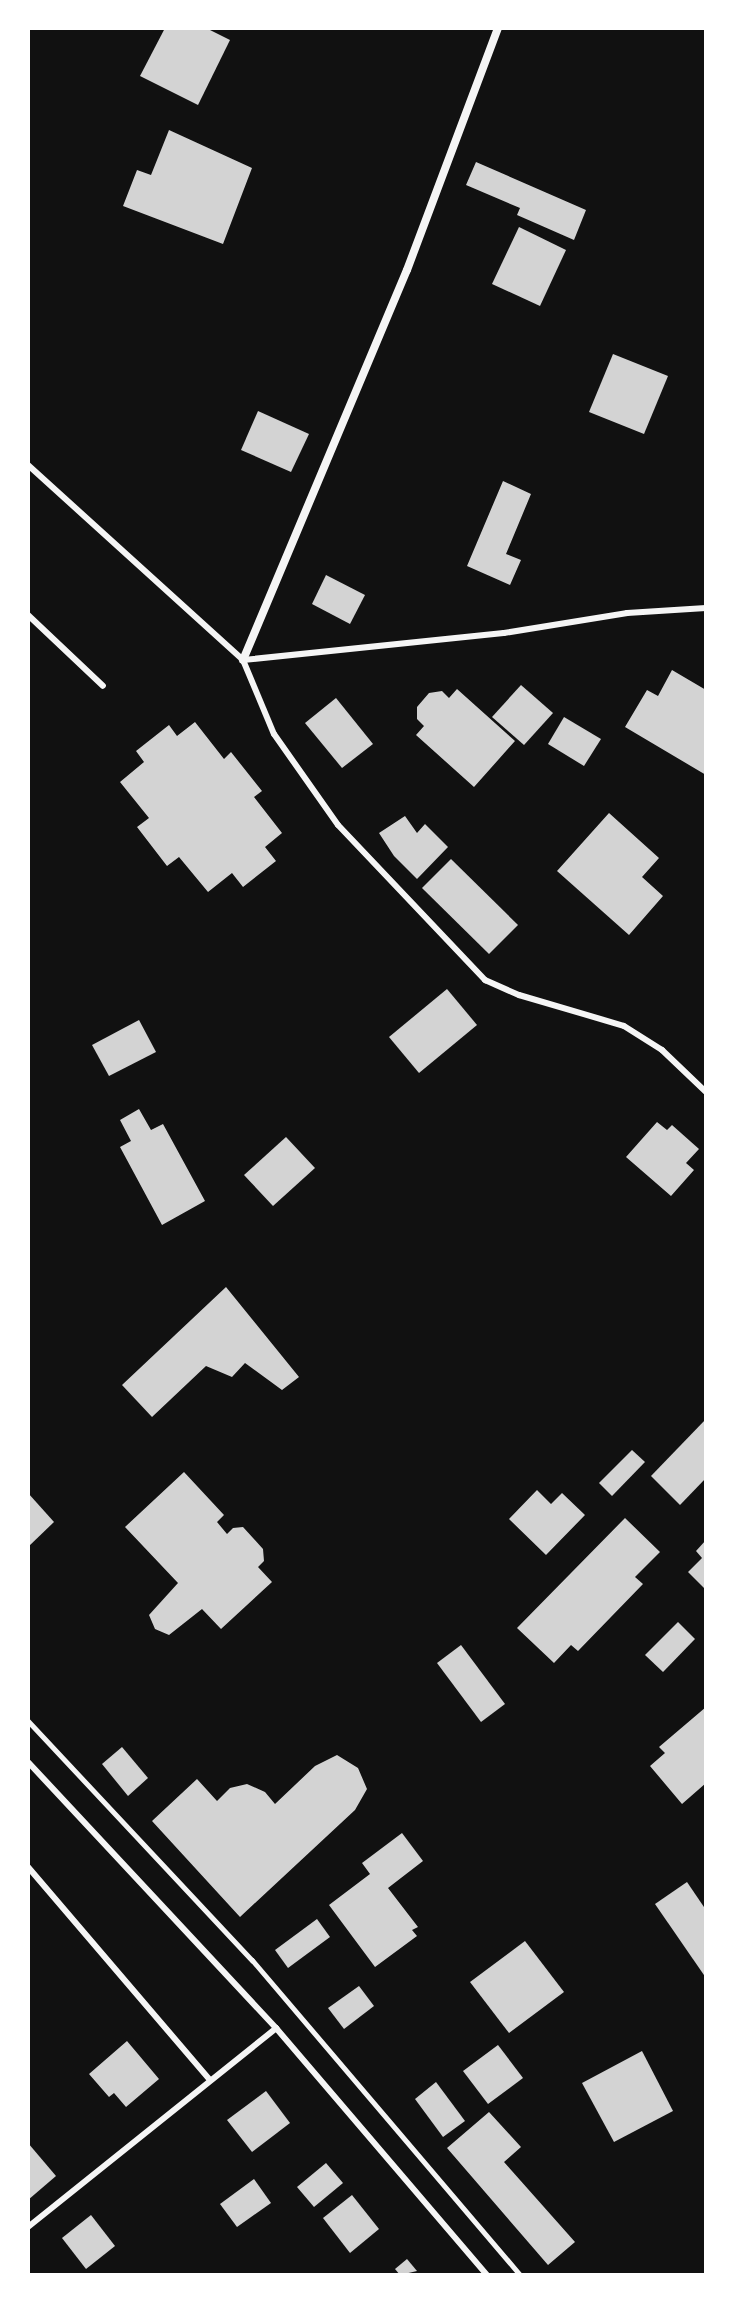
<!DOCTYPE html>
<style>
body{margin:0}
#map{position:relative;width:734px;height:2303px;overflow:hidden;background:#111;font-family:Rubik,sans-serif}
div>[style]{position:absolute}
.building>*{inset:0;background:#d3d3d3}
.path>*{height:5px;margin:-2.5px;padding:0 2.5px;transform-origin:2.5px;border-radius:2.5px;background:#f5f5f5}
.service>*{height:6px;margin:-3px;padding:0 3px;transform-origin:3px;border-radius:3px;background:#f5f5f5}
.minor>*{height:8px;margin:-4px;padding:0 4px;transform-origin:4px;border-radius:4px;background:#f5f5f5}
span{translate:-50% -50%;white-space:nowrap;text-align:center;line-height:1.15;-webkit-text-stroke:6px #fff;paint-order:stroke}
.frame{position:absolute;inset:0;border:30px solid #fff;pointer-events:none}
</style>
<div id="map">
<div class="building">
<div style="clip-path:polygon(165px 28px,206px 28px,230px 40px,198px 105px,140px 76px)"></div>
<div style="clip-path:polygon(169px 130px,252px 168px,223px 244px,123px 206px,137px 170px,151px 175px)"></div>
<div style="clip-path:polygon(476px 162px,586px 210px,574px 240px,517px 215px,520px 208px,466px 185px)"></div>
<div style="clip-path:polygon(519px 227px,566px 250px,540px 306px,492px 284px)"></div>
<div style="clip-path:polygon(613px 354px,668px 376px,644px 434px,589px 412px)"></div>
<div style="clip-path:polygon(258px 411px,309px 434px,291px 472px,241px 450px)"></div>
<div style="clip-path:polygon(503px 481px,531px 494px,506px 554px,521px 560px,510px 585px,467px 566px)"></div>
<div style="clip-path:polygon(326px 575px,365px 595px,350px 624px,312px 604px)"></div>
<div style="clip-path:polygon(672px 670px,706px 690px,706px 775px,625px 727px,647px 690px,658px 696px)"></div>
<div style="clip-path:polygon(521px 685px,553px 713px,524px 745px,492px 717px)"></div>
<div style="clip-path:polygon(457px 689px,515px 741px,474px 787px,416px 735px,424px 726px,417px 719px,417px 707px,429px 693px,442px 691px,449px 698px)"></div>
<div style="clip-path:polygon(336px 698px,373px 744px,342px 768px,305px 723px)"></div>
<div style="clip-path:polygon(564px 717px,601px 739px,584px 766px,548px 744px)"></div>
<div style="clip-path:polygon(195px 722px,224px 759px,231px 752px,262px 791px,254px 797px,282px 833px,265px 847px,276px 861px,243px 887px,232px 873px,208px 892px,179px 857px,167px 866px,137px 827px,149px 818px,120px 782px,144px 762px,136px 751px,169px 725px,177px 736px)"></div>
<div style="clip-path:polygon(609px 813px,659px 858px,642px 877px,663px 896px,629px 935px,557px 871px)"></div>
<div style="clip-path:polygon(405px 816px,417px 833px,425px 824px,448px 847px,417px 879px,394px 856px,379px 833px)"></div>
<div style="clip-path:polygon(451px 859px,518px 925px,489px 954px,422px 888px)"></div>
<div style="clip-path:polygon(447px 989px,477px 1025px,419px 1073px,389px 1037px)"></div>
<div style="clip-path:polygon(139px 1020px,156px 1052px,109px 1076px,92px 1045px)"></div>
<div style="clip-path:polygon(139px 1109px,151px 1130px,163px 1124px,205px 1201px,162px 1225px,120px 1147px,131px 1141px,120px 1120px)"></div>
<div style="clip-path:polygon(657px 1122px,667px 1130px,672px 1125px,699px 1149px,686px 1163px,694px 1170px,671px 1196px,626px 1157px)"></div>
<div style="clip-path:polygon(286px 1137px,315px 1168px,273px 1206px,244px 1175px)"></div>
<div style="clip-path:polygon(226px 1287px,299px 1377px,282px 1390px,245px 1363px,232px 1377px,206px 1366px,152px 1417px,122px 1385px)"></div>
<div style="clip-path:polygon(706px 1419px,706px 1478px,680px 1505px,651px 1476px)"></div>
<div style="clip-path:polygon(632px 1450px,645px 1462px,612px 1496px,599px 1483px)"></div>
<div style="clip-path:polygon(184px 1472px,224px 1515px,217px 1522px,227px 1534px,233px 1528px,243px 1527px,263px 1549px,264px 1561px,258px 1567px,272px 1582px,221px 1629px,202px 1609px,169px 1635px,155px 1629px,149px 1615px,178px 1583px,125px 1527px)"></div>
<div style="clip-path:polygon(537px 1490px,551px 1504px,562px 1493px,585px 1515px,546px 1555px,509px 1519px)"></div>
<div style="clip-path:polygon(28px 1493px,54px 1522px,28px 1547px)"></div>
<div style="clip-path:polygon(625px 1518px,660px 1552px,635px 1577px,643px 1584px,578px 1651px,571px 1645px,554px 1663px,517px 1628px)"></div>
<div style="clip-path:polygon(706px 1540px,706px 1590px,688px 1572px,702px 1558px,696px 1551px)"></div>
<div style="clip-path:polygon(678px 1622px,695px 1639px,663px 1672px,645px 1655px)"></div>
<div style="clip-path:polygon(461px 1645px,505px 1704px,481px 1722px,437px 1663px)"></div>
<div style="clip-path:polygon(706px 1707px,706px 1783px,682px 1804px,650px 1766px,665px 1753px,659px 1747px)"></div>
<div style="clip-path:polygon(122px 1747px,148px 1778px,128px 1796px,102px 1764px)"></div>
<div style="clip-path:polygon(337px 1755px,358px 1768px,367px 1789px,355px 1810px,240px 1917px,152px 1821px,197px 1779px,217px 1801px,230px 1788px,247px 1784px,265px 1792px,275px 1804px,315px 1766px)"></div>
<div style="clip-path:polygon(402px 1833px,423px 1861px,388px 1888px,418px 1927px,412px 1930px,417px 1936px,375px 1967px,329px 1905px,370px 1874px,362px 1863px)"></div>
<div style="clip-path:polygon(687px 1882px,706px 1910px,706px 1978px,655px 1904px)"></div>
<div style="clip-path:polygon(317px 1919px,330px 1937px,288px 1968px,275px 1950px)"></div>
<div style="clip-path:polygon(525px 1941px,564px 1992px,509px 2033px,470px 1982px)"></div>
<div style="clip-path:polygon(359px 1986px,374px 2006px,344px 2029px,328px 2008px)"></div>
<div style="clip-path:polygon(127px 2041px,159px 2079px,126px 2107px,114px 2093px,109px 2097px,89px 2074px)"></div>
<div style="clip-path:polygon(498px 2045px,523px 2078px,488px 2104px,463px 2071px)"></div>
<div style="clip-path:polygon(642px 2051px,673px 2111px,614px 2142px,582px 2083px)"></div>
<div style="clip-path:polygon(436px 2082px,465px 2121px,443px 2137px,415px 2099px)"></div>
<div style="clip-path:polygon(266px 2091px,290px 2123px,252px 2152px,227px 2120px)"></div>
<div style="clip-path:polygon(489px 2112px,521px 2147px,504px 2162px,575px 2242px,548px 2265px,447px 2148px)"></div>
<div style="clip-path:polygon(28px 2143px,56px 2176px,28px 2200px)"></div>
<div style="clip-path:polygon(326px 2163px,343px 2183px,314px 2207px,297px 2187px)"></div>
<div style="clip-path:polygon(254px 2179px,271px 2203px,237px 2227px,220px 2204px)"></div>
<div style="clip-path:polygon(352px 2195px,379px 2229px,350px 2253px,323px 2218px)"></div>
<div style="clip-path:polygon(91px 2215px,115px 2246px,86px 2269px,62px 2238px)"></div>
<div style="clip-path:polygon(407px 2259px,417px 2271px,400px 2275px,395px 2269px)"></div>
</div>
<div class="path">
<div style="left:28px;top:1721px;width:328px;rotate:46.9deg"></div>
<div style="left:252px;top:1960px;width:414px;rotate:49.6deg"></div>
</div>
<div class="service">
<div style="left:28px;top:465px;width:290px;rotate:42.2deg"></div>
<div style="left:243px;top:660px;width:80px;rotate:67.3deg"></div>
<div style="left:274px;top:734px;width:111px;rotate:54.9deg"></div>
<div style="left:338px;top:825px;width:214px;rotate:46.5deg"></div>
<div style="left:485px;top:980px;width:37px;rotate:24deg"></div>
<div style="left:519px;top:995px;width:109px;rotate:16.4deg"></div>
<div style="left:624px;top:1026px;width:45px;rotate:32.3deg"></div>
<div style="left:662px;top:1050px;width:61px;rotate:43.7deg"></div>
<div style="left:28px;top:615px;width:103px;rotate:43.4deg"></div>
<div style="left:243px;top:660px;width:262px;rotate:-5.9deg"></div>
<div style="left:504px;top:633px;width:125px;rotate:-9.2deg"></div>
<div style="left:627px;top:613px;width:79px;rotate:-3.6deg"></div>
<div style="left:28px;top:1762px;width:364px;rotate:47deg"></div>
<div style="left:276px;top:2028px;width:325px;rotate:49.5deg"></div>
<div style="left:28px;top:1867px;width:279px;rotate:49.5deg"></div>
<div style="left:28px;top:2227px;width:318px;rotate:-38.7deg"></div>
</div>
<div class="minor">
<div style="left:243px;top:660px;width:423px;rotate:-67.2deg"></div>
<div style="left:407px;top:270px;width:259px;rotate:-69.4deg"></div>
</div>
<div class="frame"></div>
</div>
